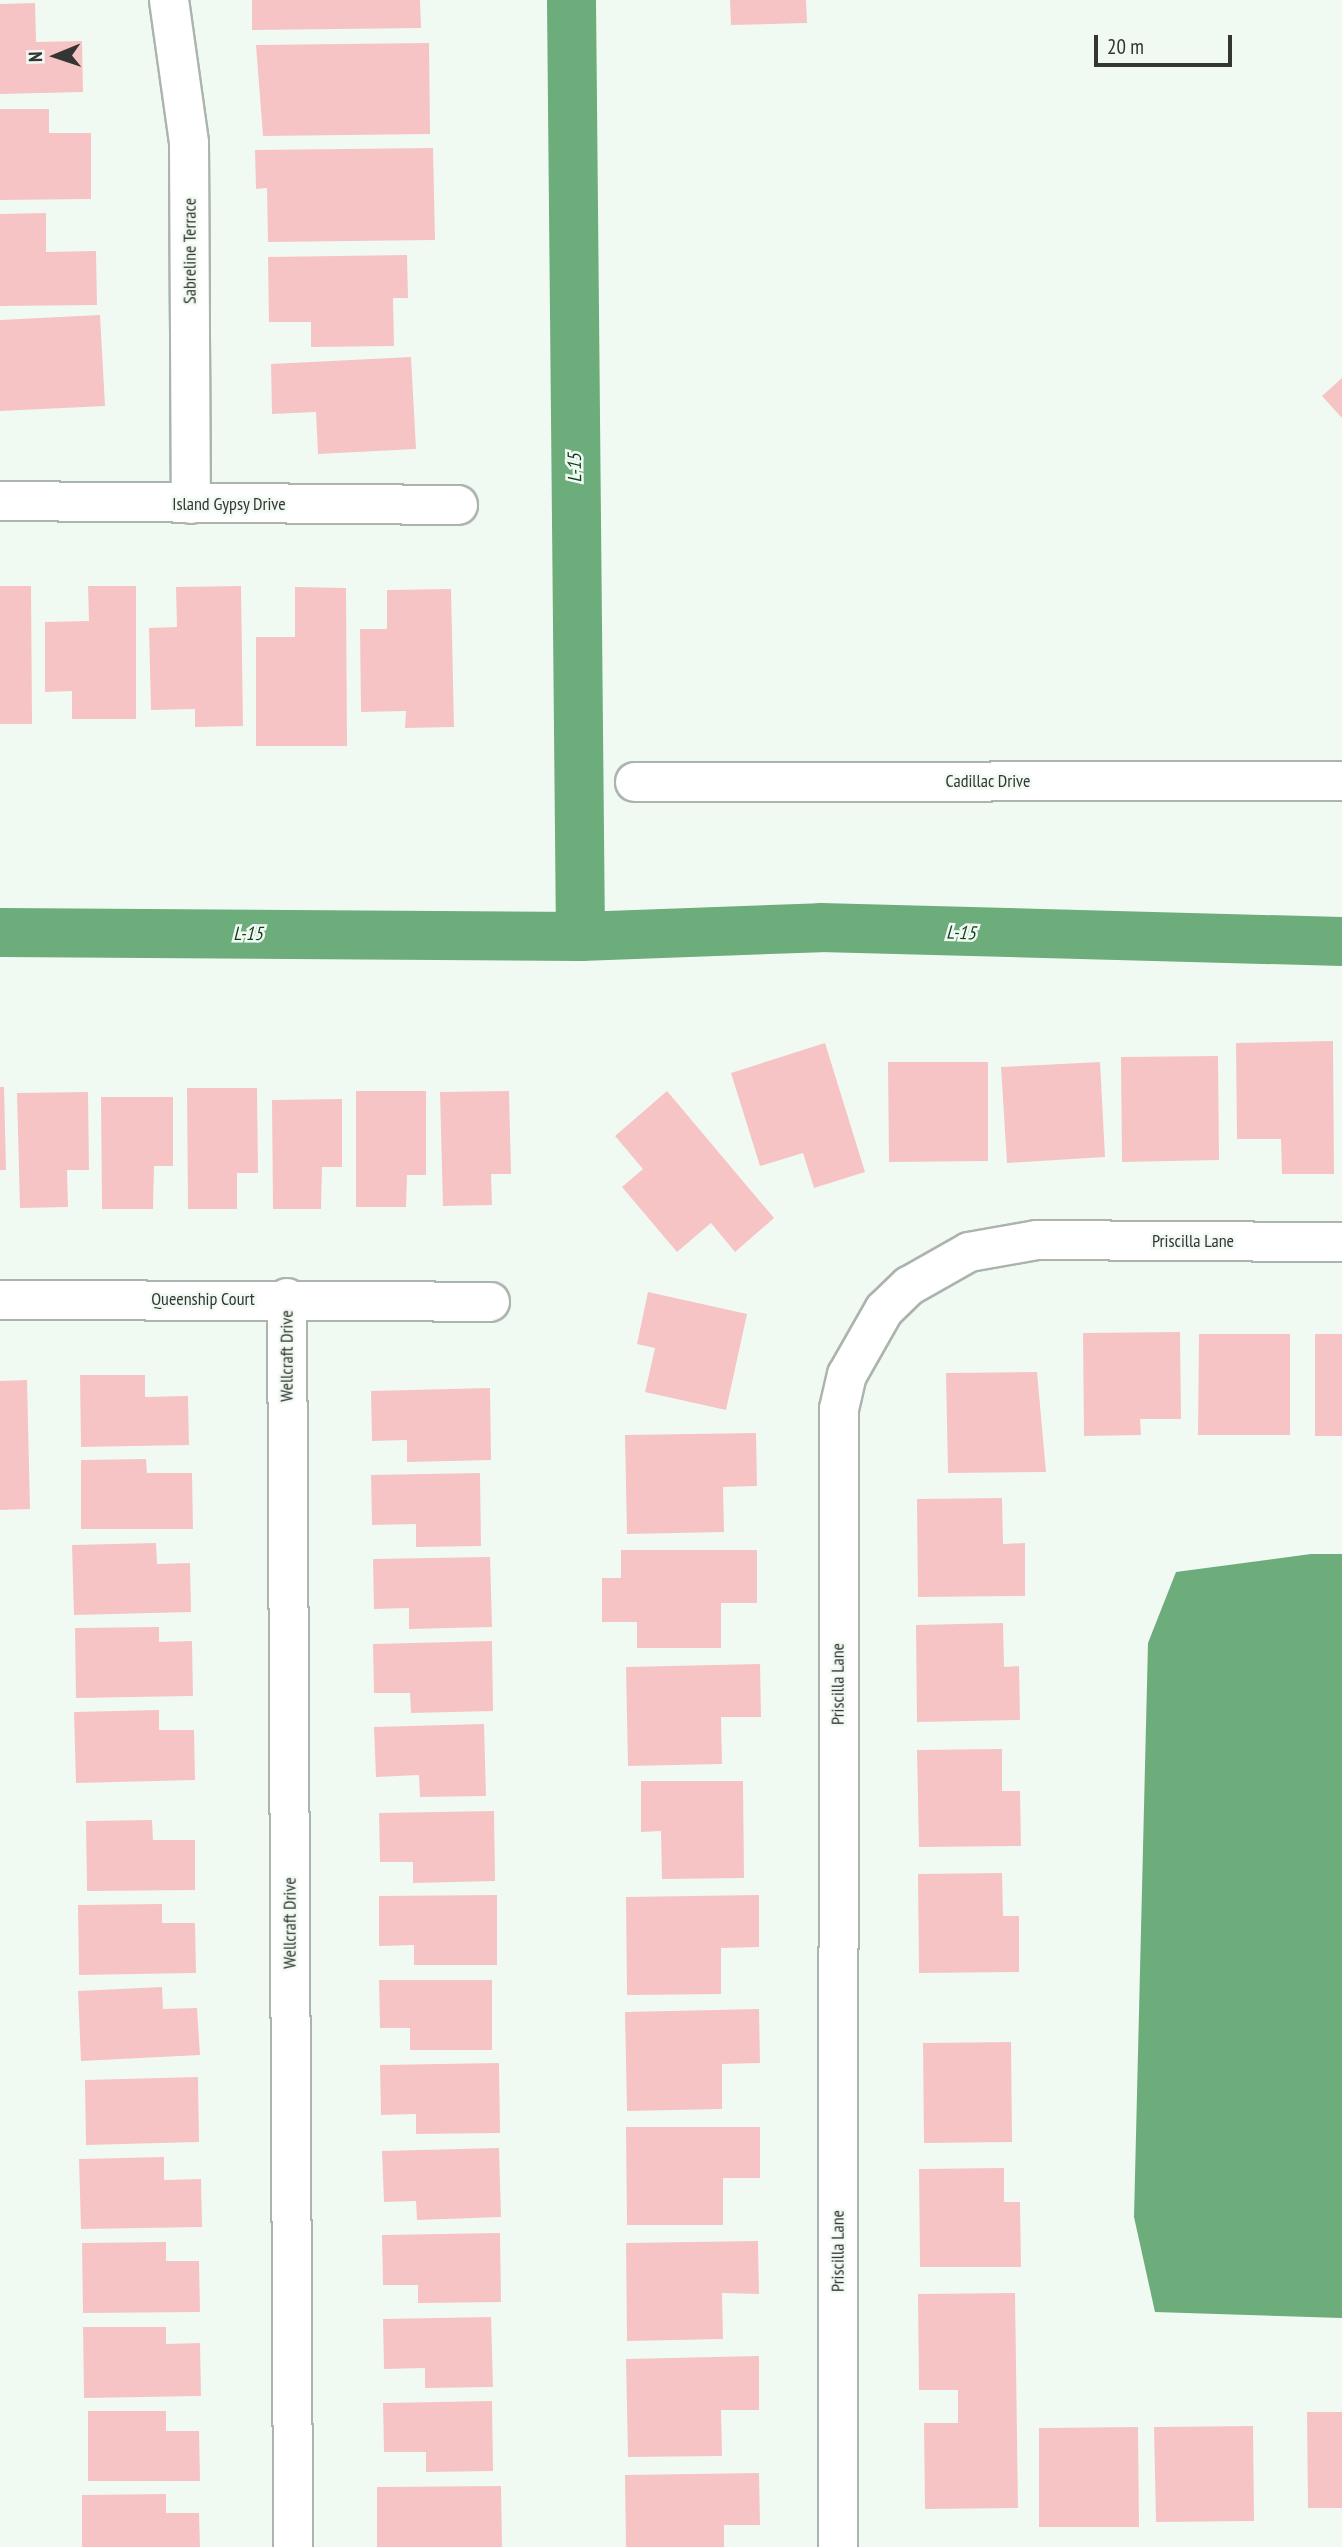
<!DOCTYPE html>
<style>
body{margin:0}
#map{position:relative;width:1342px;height:2547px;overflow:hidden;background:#f1faf2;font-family:"PT Sans Narrow",sans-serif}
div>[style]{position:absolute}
.water>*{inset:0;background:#6dac7b}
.canal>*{height:49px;margin:-24.5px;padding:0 24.5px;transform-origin:24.5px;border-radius:24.5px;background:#6dac7b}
.building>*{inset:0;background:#f7c4c5}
.roads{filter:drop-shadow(2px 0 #abb4ad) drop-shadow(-2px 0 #abb4ad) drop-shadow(0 2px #abb4ad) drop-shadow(0 -2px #abb4ad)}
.street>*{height:38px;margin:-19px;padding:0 19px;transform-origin:19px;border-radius:19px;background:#fff}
span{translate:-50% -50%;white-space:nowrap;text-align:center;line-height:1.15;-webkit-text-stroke:5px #f1faf2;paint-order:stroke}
.street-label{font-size:18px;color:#333633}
.water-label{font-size:19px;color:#0d3d1d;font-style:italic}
.north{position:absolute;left:21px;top:21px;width:70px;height:70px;-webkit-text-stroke:5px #f1faf2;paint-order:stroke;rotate:268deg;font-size:19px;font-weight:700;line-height:28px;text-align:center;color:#333633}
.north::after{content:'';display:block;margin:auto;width:24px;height:32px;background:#333633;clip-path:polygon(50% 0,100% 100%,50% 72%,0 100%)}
.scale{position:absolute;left:1094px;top:35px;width:138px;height:32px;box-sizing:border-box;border:4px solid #333633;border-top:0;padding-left:9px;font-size:21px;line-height:24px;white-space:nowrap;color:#333633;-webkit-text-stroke:5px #f1faf2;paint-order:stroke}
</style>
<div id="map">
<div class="water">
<div style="clip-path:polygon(1311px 1554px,1342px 1554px,1342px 2318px,1155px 2312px,1134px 2217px,1148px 1643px,1176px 1572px)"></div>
</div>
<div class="canal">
<div style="left:571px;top:0;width:936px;rotate:89.45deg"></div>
<div style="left:0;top:932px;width:580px;rotate:0.4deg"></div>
<div style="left:580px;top:936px;width:240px;rotate:-2.1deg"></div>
<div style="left:820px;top:927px;width:522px;rotate:1.54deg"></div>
</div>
<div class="building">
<div style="clip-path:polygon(252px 0,420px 0,421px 28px,252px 30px)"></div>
<div style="clip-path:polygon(730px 0,806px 0,807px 23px,731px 25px)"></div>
<div style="clip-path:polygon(35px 3px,36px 42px,82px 41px,83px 92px,0 94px,0 4px)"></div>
<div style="clip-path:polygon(429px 43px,430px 134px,263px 136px,256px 45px)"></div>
<div style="clip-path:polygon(0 109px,49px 109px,49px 133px,91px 133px,91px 199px,0 200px)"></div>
<div style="clip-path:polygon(433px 148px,435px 240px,268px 242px,267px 188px,256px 189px,255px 150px)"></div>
<div style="clip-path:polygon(46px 213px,46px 252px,96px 251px,97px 305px,0 306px,0 214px)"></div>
<div style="clip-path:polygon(407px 255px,408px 298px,393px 298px,394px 346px,311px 347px,311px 322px,269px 322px,268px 257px)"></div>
<div style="clip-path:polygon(100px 315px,105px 406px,0 411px,0 320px)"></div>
<div style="clip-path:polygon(411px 357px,416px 449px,318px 454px,316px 412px,272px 414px,271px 364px)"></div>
<div style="clip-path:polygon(1342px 378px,1342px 418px,1322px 396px)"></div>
<div style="clip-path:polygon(0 586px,31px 586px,32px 724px,0 724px)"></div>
<div style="clip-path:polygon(88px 586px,136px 586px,136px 719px,72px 719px,72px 691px,45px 692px,45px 622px,89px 621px)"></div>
<div style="clip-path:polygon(241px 586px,243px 726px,195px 727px,195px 709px,151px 710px,149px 628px,177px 627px,176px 587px)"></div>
<div style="clip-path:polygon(295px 587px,346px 588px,347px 746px,256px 746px,256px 637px,295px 637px)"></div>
<div style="clip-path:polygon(451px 589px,454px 727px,405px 728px,406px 711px,361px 712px,360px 629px,387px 629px,387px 590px)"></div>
<div style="clip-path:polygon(1333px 1041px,1334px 1174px,1282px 1174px,1281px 1139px,1237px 1139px,1236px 1043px)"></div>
<div style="clip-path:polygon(825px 1043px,865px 1172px,814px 1188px,803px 1153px,760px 1166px,731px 1073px)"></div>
<div style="clip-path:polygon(1218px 1056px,1219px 1160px,1122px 1162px,1121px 1057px)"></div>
<div style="clip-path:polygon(888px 1062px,988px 1062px,988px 1161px,889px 1162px)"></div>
<div style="clip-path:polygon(1100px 1062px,1105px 1157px,1007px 1163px,1001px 1067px)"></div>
<div style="clip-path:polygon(0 1087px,4px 1087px,6px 1170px,0 1170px)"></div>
<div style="clip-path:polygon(187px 1088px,257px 1088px,258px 1173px,237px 1173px,237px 1209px,188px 1209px)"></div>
<div style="clip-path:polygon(356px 1091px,426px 1091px,426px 1175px,407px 1175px,406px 1207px,356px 1207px)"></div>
<div style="clip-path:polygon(509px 1091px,511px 1174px,491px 1174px,492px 1205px,443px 1206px,440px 1092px)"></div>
<div style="clip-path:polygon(667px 1091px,774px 1218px,735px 1252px,711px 1223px,677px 1252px,622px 1187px,643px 1169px,615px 1136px)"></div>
<div style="clip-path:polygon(88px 1092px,89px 1170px,67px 1170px,68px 1207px,20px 1208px,17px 1093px)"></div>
<div style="clip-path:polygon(101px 1097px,173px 1097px,173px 1166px,154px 1166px,153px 1209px,102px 1209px)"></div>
<div style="clip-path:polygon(342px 1099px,342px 1167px,322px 1167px,321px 1209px,273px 1209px,272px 1100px)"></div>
<div style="clip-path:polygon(648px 1292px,747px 1314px,726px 1410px,645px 1392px,655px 1348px,637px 1344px)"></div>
<div style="clip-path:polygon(1180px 1332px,1181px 1419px,1140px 1419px,1141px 1435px,1084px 1436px,1083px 1333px)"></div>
<div style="clip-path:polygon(1199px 1334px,1290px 1334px,1290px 1435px,1198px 1435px)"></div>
<div style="clip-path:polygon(1315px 1334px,1342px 1334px,1342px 1436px,1315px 1436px)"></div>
<div style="clip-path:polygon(1037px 1372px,1046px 1472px,948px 1473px,946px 1373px)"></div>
<div style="clip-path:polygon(80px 1375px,145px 1375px,145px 1397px,188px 1396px,189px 1445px,81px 1447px)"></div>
<div style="clip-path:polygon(27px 1380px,30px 1509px,0 1510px,0 1381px)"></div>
<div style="clip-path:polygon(490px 1388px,491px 1460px,407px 1462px,407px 1440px,372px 1441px,371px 1391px)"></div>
<div style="clip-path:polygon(756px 1433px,757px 1486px,723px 1487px,724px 1532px,627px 1534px,625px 1435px)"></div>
<div style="clip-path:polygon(146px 1459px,147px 1473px,192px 1473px,193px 1529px,81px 1529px,81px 1460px)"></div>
<div style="clip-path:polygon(480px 1473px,481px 1546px,416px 1547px,416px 1524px,372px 1525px,371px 1475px)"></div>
<div style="clip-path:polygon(1002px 1498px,1003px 1544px,1025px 1543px,1025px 1596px,918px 1597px,917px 1499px)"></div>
<div style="clip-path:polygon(156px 1543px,157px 1564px,190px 1563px,191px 1612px,74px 1615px,72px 1545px)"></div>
<div style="clip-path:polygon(621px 1550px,757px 1550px,757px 1603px,721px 1603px,721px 1648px,637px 1648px,637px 1622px,602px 1622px,602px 1578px,621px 1578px)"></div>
<div style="clip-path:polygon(490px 1557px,492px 1627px,409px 1629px,409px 1608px,374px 1609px,373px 1559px)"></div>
<div style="clip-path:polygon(1003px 1623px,1004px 1667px,1019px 1666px,1020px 1720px,917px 1722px,916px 1625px)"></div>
<div style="clip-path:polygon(159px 1627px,159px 1642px,192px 1641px,193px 1696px,76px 1698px,75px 1628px)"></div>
<div style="clip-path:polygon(492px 1641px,493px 1711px,411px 1713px,410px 1693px,374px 1693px,373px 1644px)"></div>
<div style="clip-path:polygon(760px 1664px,761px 1717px,721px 1717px,722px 1764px,628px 1766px,626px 1667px)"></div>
<div style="clip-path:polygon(159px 1710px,159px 1730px,194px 1730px,195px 1780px,76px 1783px,74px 1712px)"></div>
<div style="clip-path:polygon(484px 1724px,486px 1796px,420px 1797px,419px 1775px,376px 1777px,374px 1727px)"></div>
<div style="clip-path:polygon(1002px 1749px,1002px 1791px,1020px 1791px,1021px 1846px,919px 1847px,917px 1750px)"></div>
<div style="clip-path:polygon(641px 1781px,743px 1781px,744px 1878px,662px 1879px,661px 1831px,641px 1832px)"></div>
<div style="clip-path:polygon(494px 1811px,495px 1881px,413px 1883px,413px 1862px,380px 1862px,379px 1813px)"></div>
<div style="clip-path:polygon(152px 1820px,153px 1840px,195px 1840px,195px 1890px,87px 1891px,86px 1821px)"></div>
<div style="clip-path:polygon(1002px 1873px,1003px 1916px,1019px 1916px,1019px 1972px,919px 1973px,918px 1874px)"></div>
<div style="clip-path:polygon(497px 1895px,497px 1965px,414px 1965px,414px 1945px,379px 1946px,379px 1896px)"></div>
<div style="clip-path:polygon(759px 1895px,759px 1947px,721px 1948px,721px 1994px,627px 1995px,626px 1897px)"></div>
<div style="clip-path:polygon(162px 1904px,162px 1923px,195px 1923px,196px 1973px,79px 1975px,78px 1905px)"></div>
<div style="clip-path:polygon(379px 1980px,492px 1980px,492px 2050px,410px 2050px,410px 2028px,380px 2028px)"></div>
<div style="clip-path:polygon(162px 1987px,163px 2009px,197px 2008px,200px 2055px,81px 2061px,78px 1991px)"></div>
<div style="clip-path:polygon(759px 2009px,760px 2063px,722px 2064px,722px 2109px,627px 2111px,625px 2012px)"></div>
<div style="clip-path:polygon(1011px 2042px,1012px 2142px,924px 2143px,923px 2043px)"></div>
<div style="clip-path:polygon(499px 2063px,500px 2133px,416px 2134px,416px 2114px,381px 2115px,380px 2065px)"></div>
<div style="clip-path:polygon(198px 2077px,199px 2142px,86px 2145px,85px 2080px)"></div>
<div style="clip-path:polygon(626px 2127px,760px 2127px,760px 2178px,723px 2178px,723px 2225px,627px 2225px)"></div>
<div style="clip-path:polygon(499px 2148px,501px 2217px,417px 2220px,416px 2201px,384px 2202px,382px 2151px)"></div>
<div style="clip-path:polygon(164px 2157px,164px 2180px,201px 2179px,202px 2227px,81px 2229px,79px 2159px)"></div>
<div style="clip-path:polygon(1004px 2168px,1004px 2202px,1020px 2202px,1021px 2267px,920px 2267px,919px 2169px)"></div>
<div style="clip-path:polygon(500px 2233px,501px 2302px,418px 2303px,418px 2285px,383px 2285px,382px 2235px)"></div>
<div style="clip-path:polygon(758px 2241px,759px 2294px,722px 2293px,723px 2339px,627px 2341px,626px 2243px)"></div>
<div style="clip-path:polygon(166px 2242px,166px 2261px,199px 2261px,200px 2312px,83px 2313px,82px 2243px)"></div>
<div style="clip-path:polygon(1015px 2293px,1018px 2508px,925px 2509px,924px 2423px,958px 2423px,958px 2390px,919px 2390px,918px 2294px)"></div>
<div style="clip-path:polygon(491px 2317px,493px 2387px,425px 2388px,425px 2368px,384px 2369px,383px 2319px)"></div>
<div style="clip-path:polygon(83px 2327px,166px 2327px,166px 2344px,200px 2343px,201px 2396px,84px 2398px)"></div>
<div style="clip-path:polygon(759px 2356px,759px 2410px,721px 2410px,722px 2456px,628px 2457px,626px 2359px)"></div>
<div style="clip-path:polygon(492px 2401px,493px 2471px,426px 2472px,426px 2452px,384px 2452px,383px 2403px)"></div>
<div style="clip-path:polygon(88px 2411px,166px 2411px,166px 2431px,199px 2431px,200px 2481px,88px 2481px)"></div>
<div style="clip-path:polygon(1307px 2412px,1342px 2412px,1342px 2508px,1308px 2508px)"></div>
<div style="clip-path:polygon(1253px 2426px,1254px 2521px,1156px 2522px,1154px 2427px)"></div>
<div style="clip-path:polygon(1138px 2427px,1139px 2527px,1039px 2527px,1039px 2428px)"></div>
<div style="clip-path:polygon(759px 2473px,760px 2525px,724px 2525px,724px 2547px,626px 2547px,625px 2475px)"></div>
<div style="clip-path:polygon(501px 2486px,502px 2547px,377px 2547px,377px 2487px)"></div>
<div style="clip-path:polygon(166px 2494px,166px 2513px,199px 2513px,200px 2547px,82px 2547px,82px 2495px)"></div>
</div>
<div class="roads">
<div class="street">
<div style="left:169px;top:0;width:144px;rotate:82deg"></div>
<div style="left:189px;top:143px;width:361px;rotate:89.7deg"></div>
<div style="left:0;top:501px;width:458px;rotate:0.5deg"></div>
<div style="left:635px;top:782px;width:707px;rotate:-0.08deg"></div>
<div style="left:287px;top:1298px;width:1249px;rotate:89.72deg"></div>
<div style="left:0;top:1300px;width:490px;rotate:0.2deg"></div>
<div style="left:838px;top:2547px;width:1138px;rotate:-89.95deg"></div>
<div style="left:839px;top:1409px;width:35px;rotate:-77deg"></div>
<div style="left:847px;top:1375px;width:75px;rotate:-60.4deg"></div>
<div style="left:884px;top:1310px;width:35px;rotate:-44deg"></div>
<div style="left:909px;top:1286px;width:69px;rotate:-29.5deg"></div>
<div style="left:969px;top:1252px;width:69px;rotate:-10deg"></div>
<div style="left:1037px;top:1240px;width:305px;rotate:0.4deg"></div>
</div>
</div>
<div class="street-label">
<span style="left:190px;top:251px;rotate:-90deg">Sabreline Terrace</span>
<span style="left:229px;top:504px">Island Gypsy Drive</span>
<span style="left:988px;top:781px">Cadillac Drive</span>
<span style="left:1193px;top:1241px">Priscilla Lane</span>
<span style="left:203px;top:1299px">Queenship Court</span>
<span style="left:287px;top:1356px;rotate:-90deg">Wellcraft Drive</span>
<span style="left:838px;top:1684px;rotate:-90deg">Priscilla Lane</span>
<span style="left:290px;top:1923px;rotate:-90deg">Wellcraft Drive</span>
<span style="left:838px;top:2251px;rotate:-90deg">Priscilla Lane</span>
</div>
<div class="water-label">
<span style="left:575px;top:468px;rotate:-91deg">L-15</span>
<span style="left:961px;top:933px;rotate:2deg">L-15</span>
<span style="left:248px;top:934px">L-15</span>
</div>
<div class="north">N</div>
<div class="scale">20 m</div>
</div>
